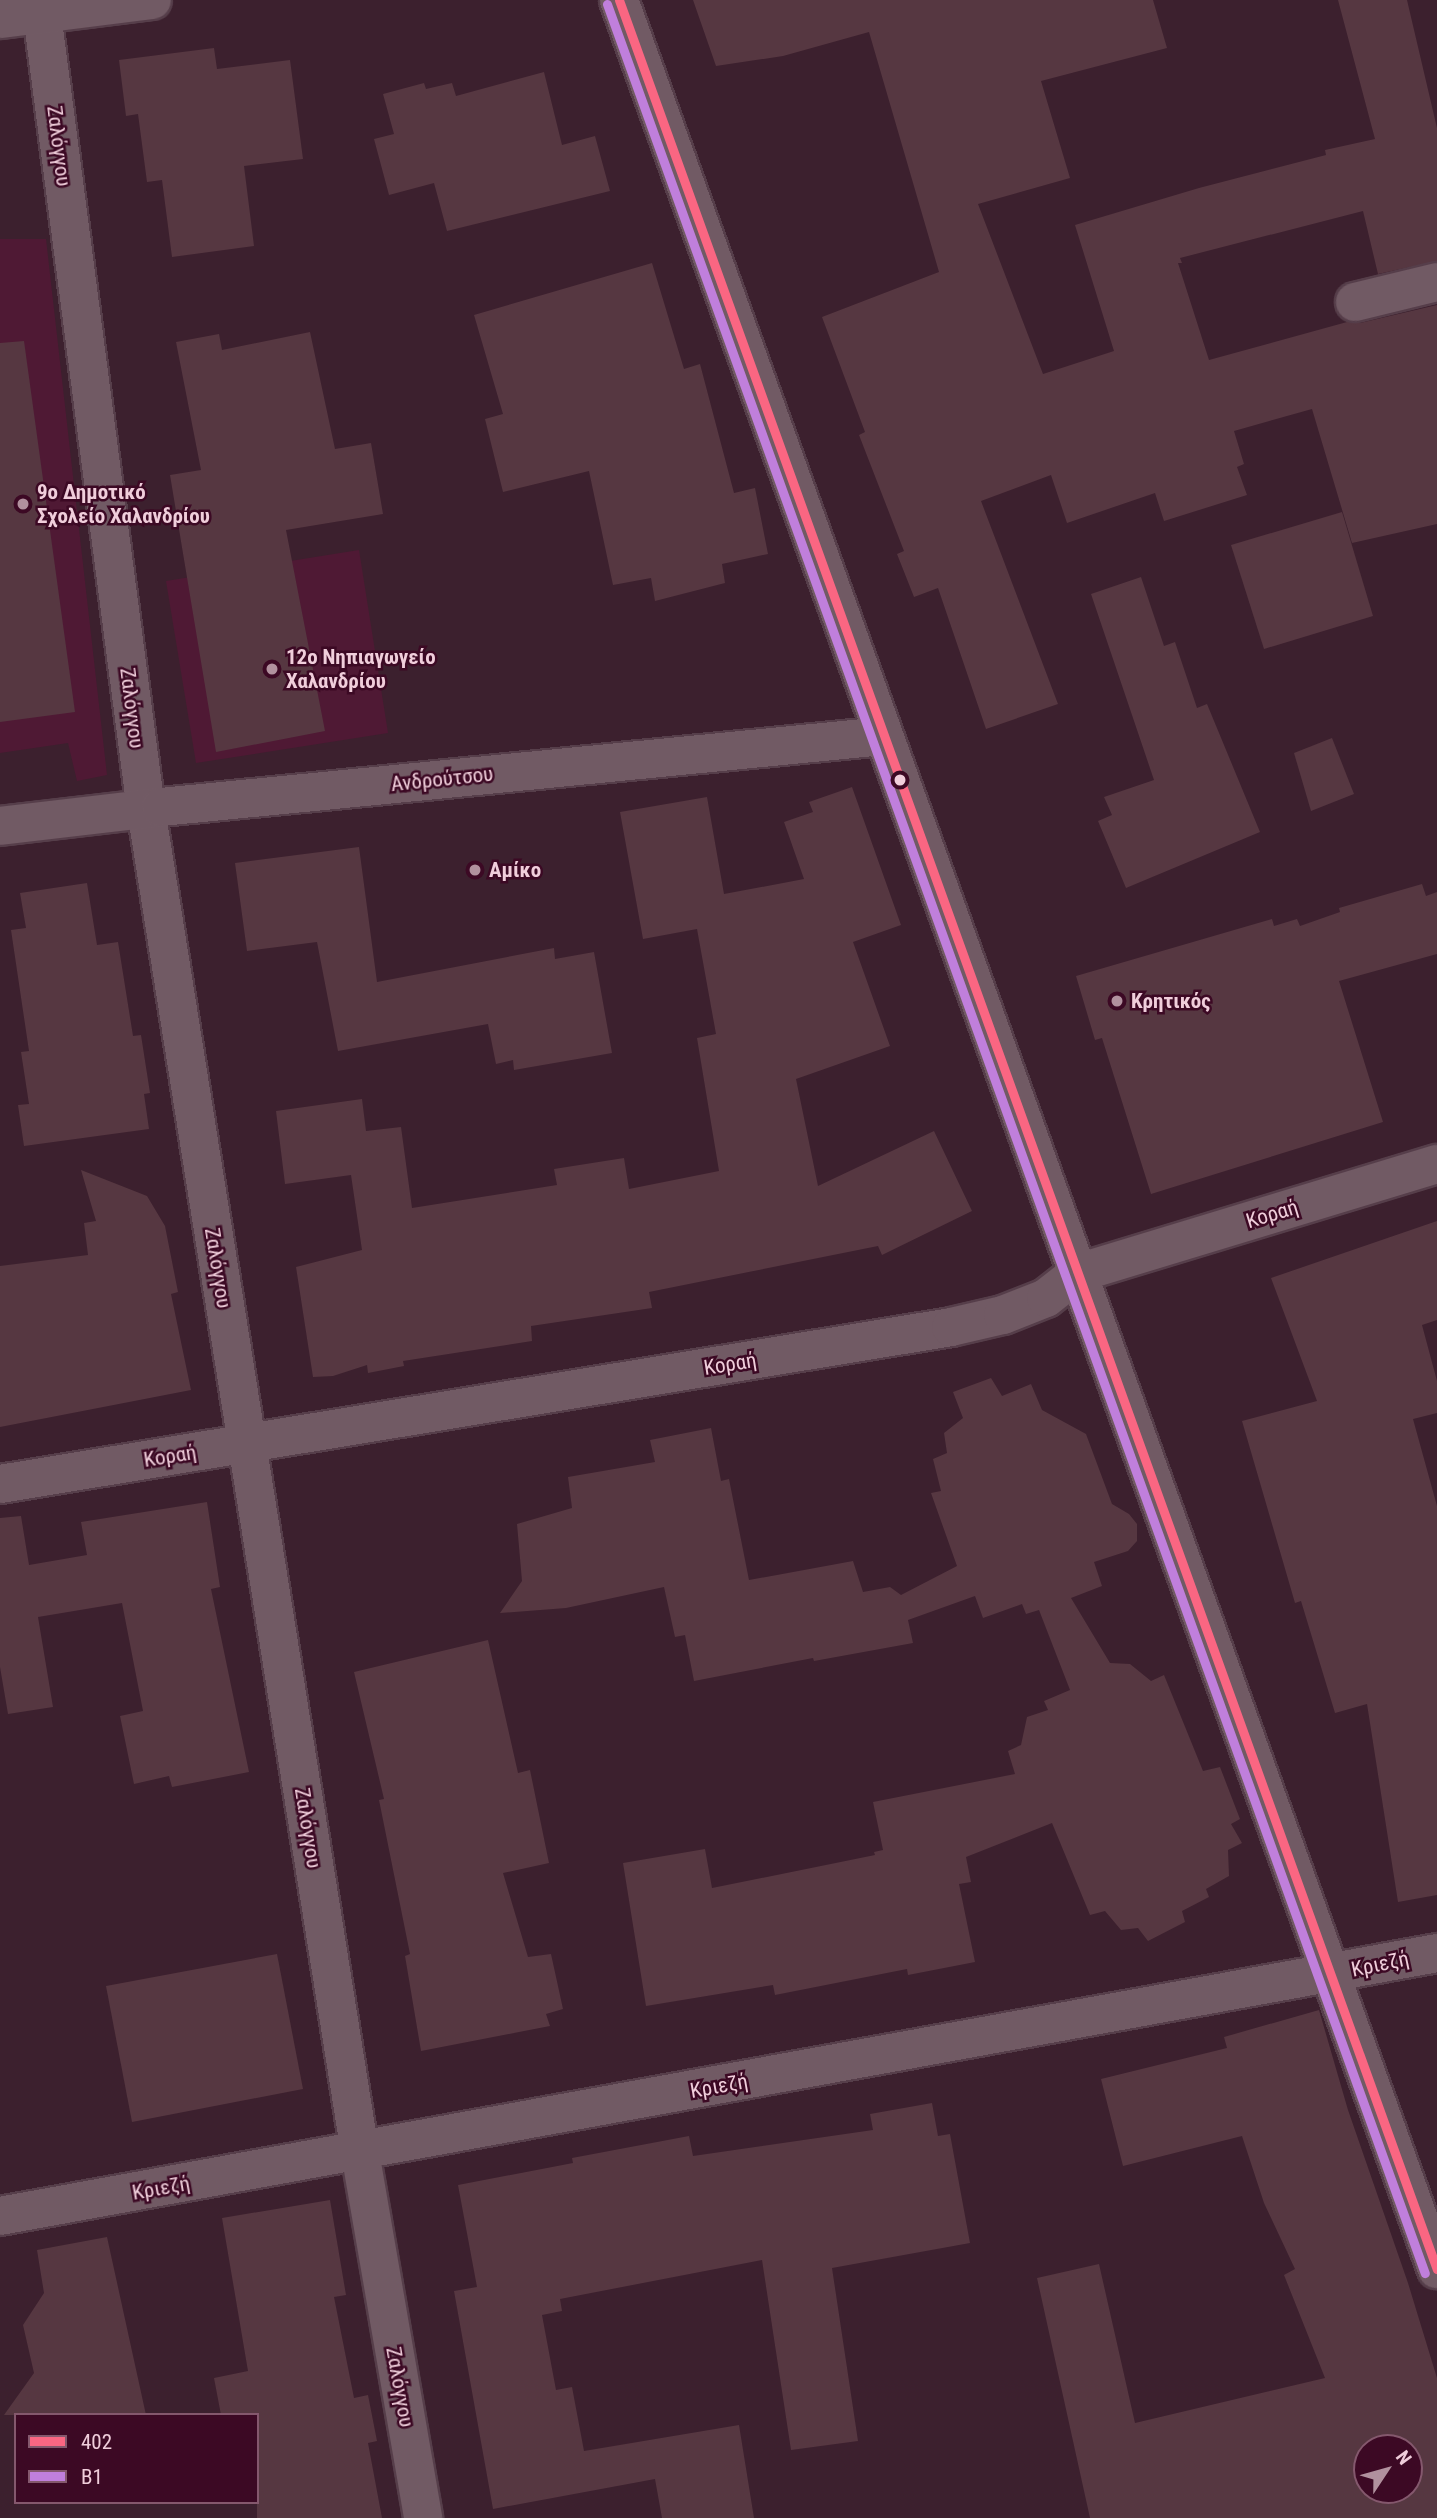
<!DOCTYPE html>
<meta charset="utf-8">
<style>
body{margin:0}
#map{position:relative;width:1437px;height:2518px;overflow:hidden;background:#3c202e;font-family:"Roboto Condensed",sans-serif}
div>[style]{position:absolute}
.built>*{inset:0;background:#4f1934}
.building>*{inset:0;background:#563741}
.roads{filter:drop-shadow(2px 0 #563e4a) drop-shadow(-2px 0 #563e4a) drop-shadow(0 2px #563e4a) drop-shadow(0 -2px #563e4a)}
.minor>*{height:38px;margin:-19px;padding:0 19px;transform-origin:19px;border-radius:19px;background:#715a64}
.tertiary>*{height:38px;margin:-19px;padding:0 19px;transform-origin:19px;border-radius:19px;background:#715a64}
.bus-1>*{height:9px;margin:-4.5px;padding:0 4.5px;transform-origin:4.5px;border-radius:4.5px;background:#fa6682}
.bus-2>*{height:9px;margin:-4.5px;padding:0 4.5px;transform-origin:4.5px;border-radius:4.5px;background:#c07fdc}
.dots>*{width:19px;height:19px;translate:-50% -50%;box-sizing:border-box;border:4px solid #3c0924;border-radius:50%}
span{translate:-50% -50%;white-space:nowrap;text-align:center;line-height:1.15;-webkit-text-stroke:5px #3c0924;paint-order:stroke}
.street-label{font-size:21px;color:#f0cedb}
.poi-label{font-size:21px;color:#f0cedb;font-weight:700}
.left{translate:0 -50%;text-align:left}
.legend{position:absolute;left:14px;top:2413px;width:245px;height:91px;box-sizing:border-box;background:#3c0924;border:2px solid #84586d;margin:0;padding:9px 12px;list-style:none;font-size:21px;color:#f0cedb}
.legend li{display:flex;align-items:center;gap:14px;height:35px}
.legend b{width:35px;border:2px solid #84586d}
.north{position:absolute;left:1353px;top:2434px;width:70px;height:70px;box-sizing:border-box;background:#3c0924;border:2px solid #84586d;border-radius:50%;rotate:54deg;font-size:19px;font-weight:700;line-height:28px;text-align:center;color:#f0cedb}
.north::after{content:'';display:block;margin:auto;width:24px;height:32px;background:#b1919e;clip-path:polygon(50% 0,100% 100%,50% 72%,0 100%)}
</style>
<div id="map">
<div class="built">
<div style="clip-path:polygon(0 239px,46px 239px,107px 775px,77px 781px,68px 743px,0 753px)"></div>
<div style="clip-path:polygon(359px 550px,388px 733px,196px 763px,166px 581px)"></div>
</div>
<div class="building">
<div style="clip-path:polygon(693px 0,1153px 0,1167px 48px,1041px 81px,1070px 178px,978px 204px,1043px 374px,1114px 351px,1075px 225px,1199px 188px,1326px 155px,1325px 150px,1375px 139px,1338px 0,1407px 0,1437px 128px,1437px 261px,1378px 274px,1363px 211px,1180px 258px,1182px 263px,1178px 263px,1209px 360px,1347px 322px,1360px 323px,1437px 305px,1437px 524px,1352px 543px,1312px 409px,1234px 431px,1244px 464px,1237px 467px,1247px 495px,1164px 521px,1155px 493px,1067px 523px,1051px 475px,981px 501px,1058px 704px,986px 729px,938px 588px,914px 597px,897px 554px,904px 551px,859px 435px,865px 432px,822px 317px,939px 272px,869px 32px,783px 56px,716px 66px)"></div>
<div style="clip-path:polygon(214px 48px,217px 69px,290px 60px,303px 159px,244px 166px,254px 246px,172px 257px,162px 180px,147px 182px,138px 114px,126px 116px,119px 60px)"></div>
<div style="clip-path:polygon(544px 72px,562px 145px,595px 136px,610px 191px,447px 231px,434px 183px,389px 195px,374px 139px,394px 134px,383px 94px,424px 83px,426px 89px,452px 83px,456px 96px)"></div>
<div style="clip-path:polygon(652px 263px,684px 369px,700px 364px,734px 493px,755px 488px,768px 554px,722px 564px,725px 583px,655px 601px,651px 578px,613px 585px,589px 471px,503px 492px,485px 419px,503px 414px,474px 315px)"></div>
<div style="clip-path:polygon(310px 332px,335px 449px,371px 443px,383px 514px,286px 530px,325px 731px,216px 752px,170px 475px,201px 470px,176px 342px,219px 334px,222px 350px)"></div>
<div style="clip-path:polygon(24px 341px,75px 712px,0 722px,0 343px)"></div>
<div style="clip-path:polygon(1342px 512px,1373px 616px,1264px 649px,1231px 545px)"></div>
<div style="clip-path:polygon(1141px 577px,1164px 646px,1175px 642px,1197px 708px,1207px 704px,1260px 832px,1126px 888px,1098px 821px,1112px 815px,1104px 797px,1154px 780px,1091px 594px)"></div>
<div style="clip-path:polygon(1332px 738px,1354px 794px,1311px 811px,1294px 753px)"></div>
<div style="clip-path:polygon(852px 787px,901px 925px,853px 942px,890px 1046px,796px 1079px,818px 1186px,934px 1131px,972px 1211px,882px 1255px,878px 1246px,649px 1292px,652px 1308px,531px 1326px,532px 1341px,403px 1361px,404px 1366px,368px 1373px,367px 1365px,333px 1376px,313px 1377px,296px 1267px,362px 1250px,351px 1175px,285px 1184px,276px 1111px,362px 1099px,366px 1131px,401px 1127px,412px 1208px,557px 1185px,554px 1169px,624px 1158px,629px 1189px,719px 1171px,697px 1038px,716px 1034px,697px 929px,643px 939px,620px 812px,707px 797px,724px 894px,804px 879px,784px 822px,813px 812px,809px 802px)"></div>
<div style="clip-path:polygon(359px 847px,377px 982px,554px 948px,555px 959px,594px 952px,612px 1053px,514px 1070px,513px 1060px,496px 1064px,488px 1024px,338px 1051px,317px 942px,247px 951px,235px 863px)"></div>
<div style="clip-path:polygon(87px 883px,97px 945px,118px 942px,133px 1036px,141px 1035px,150px 1093px,144px 1094px,149px 1129px,24px 1146px,18px 1105px,29px 1104px,21px 1052px,29px 1051px,11px 930px,26px 928px,20px 893px)"></div>
<div style="clip-path:polygon(1422px 884px,1426px 896px,1437px 892px,1437px 954px,1339px 981px,1383px 1122px,1151px 1194px,1102px 1038px,1095px 1040px,1076px 976px,1272px 919px,1274px 926px,1297px 919px,1300px 926px,1340px 912px,1339px 908px)"></div>
<div style="clip-path:polygon(81px 1170px,147px 1196px,165px 1226px,178px 1292px,171px 1294px,191px 1390px,0 1427px,0 1266px,88px 1255px,84px 1223px,96px 1221px)"></div>
<div style="clip-path:polygon(1437px 1221px,1437px 1320px,1422px 1325px,1437px 1381px,1437px 1413px,1413px 1419px,1437px 1506px,1437px 1895px,1398px 1902px,1367px 1704px,1335px 1713px,1301px 1601px,1295px 1603px,1242px 1421px,1317px 1401px,1271px 1278px)"></div>
<div style="clip-path:polygon(991px 1378px,1002px 1396px,1031px 1384px,1042px 1410px,1086px 1434px,1112px 1504px,1129px 1514px,1137px 1524px,1137px 1541px,1128px 1551px,1094px 1562px,1102px 1586px,1071px 1598px,1110px 1663px,1130px 1664px,1151px 1681px,1164px 1675px,1203px 1771px,1220px 1767px,1240px 1819px,1231px 1824px,1242px 1843px,1228px 1850px,1229px 1876px,1206px 1889px,1209px 1897px,1182px 1911px,1185px 1922px,1148px 1941px,1138px 1928px,1121px 1930px,1105px 1911px,1090px 1915px,1052px 1823px,966px 1857px,971px 1882px,959px 1884px,975px 1962px,908px 1975px,907px 1969px,775px 1995px,773px 1985px,646px 2006px,623px 1863px,705px 1849px,712px 1888px,875px 1855px,874px 1852px,883px 1850px,873px 1802px,1015px 1774px,1008px 1751px,1021px 1745px,1027px 1717px,1048px 1710px,1044px 1701px,1070px 1690px,1039px 1610px,1026px 1614px,1022px 1604px,983px 1618px,975px 1596px,908px 1620px,913px 1643px,814px 1661px,813px 1658px,694px 1681px,685px 1635px,675px 1637px,664px 1587px,566px 1608px,500px 1613px,522px 1581px,517px 1524px,572px 1508px,568px 1477px,655px 1462px,650px 1440px,711px 1428px,721px 1481px,729px 1479px,749px 1580px,853px 1561px,863px 1592px,890px 1587px,901px 1595px,957px 1566px,931px 1493px,941px 1491px,933px 1459px,947px 1453px,944px 1433px,963px 1418px,953px 1392px)"></div>
<div style="clip-path:polygon(207px 1502px,220px 1587px,211px 1589px,249px 1772px,172px 1787px,169px 1776px,134px 1784px,120px 1716px,143px 1711px,122px 1603px,38px 1617px,53px 1707px,8px 1714px,0 1667px,0 1518px,21px 1516px,29px 1565px,87px 1555px,81px 1522px)"></div>
<div style="clip-path:polygon(488px 1640px,518px 1773px,530px 1770px,549px 1863px,503px 1873px,528px 1957px,551px 1954px,563px 2009px,546px 2014px,550px 2026px,421px 2051px,405px 1956px,410px 1954px,379px 1800px,384px 1799px,354px 1672px)"></div>
<div style="clip-path:polygon(277px 1954px,303px 2089px,132px 2122px,106px 1986px)"></div>
<div style="clip-path:polygon(evenodd,1319px 2010px,1348px 2110px,1408px 2283px,1437px 2378px,1437px 2518px,1090px 2518px,1037px 2278px,1099px 2264px,1135px 2423px,1325px 2378px,1284px 2275px,1295px 2269px,1264px 2203px,1242px 2136px,1123px 2166px,1101px 2079px,1227px 2048px,1224px 2037px,1319px 2010px,1367px 2448px,1409px 2448px,1409px 2490px,1367px 2490px,1367px 2448px)"></div>
<div style="clip-path:polygon(932px 2103px,938px 2136px,950px 2134px,970px 2243px,832px 2268px,858px 2441px,791px 2450px,762px 2260px,560px 2299px,562px 2311px,542px 2315px,556px 2390px,572px 2387px,584px 2451px,739px 2425px,754px 2518px,662px 2518px,655px 2479px,493px 2509px,454px 2291px,477px 2287px,458px 2185px,573px 2163px,572px 2158px,689px 2136px,693px 2156px,873px 2130px,870px 2114px)"></div>
<div style="clip-path:polygon(330px 2200px,346px 2295px,334px 2297px,354px 2398px,368px 2395px,377px 2441px,368px 2443px,382px 2518px,257px 2518px,257px 2415px,221px 2415px,214px 2378px,248px 2371px,222px 2218px)"></div>
<div style="clip-path:polygon(107px 2237px,146px 2415px,4px 2415px,34px 2373px,23px 2325px,44px 2293px,37px 2250px)"></div>
</div>
<div class="roads">
<div class="minor">
<div style="left:42px;top:14px;width:802px;rotate:82.55deg"></div>
<div style="left:146px;top:809px;width:1360px;rotate:80.95deg"></div>
<div style="left:360px;top:2152px;width:371px;rotate:80.2deg"></div>
<div style="left:0;top:19px;width:153px;rotate:-7.1deg"></div>
<div style="left:1355px;top:302px;width:84px;rotate:-13.7deg"></div>
<div style="left:0;top:826px;width:162px;rotate:-6.7deg"></div>
<div style="left:161px;top:807px;width:726px;rotate:-5.61deg"></div>
<div style="left:0;top:1484px;width:964px;rotate:-9.37deg"></div>
<div style="left:951px;top:1327px;width:53px;rotate:-13deg"></div>
<div style="left:1003px;top:1315px;width:46px;rotate:-21.6deg"></div>
<div style="left:1046px;top:1298px;width:41px;rotate:-38deg"></div>
<div style="left:1078px;top:1273px;width:375px;rotate:-16.9deg"></div>
<div style="left:0;top:2216px;width:1461px;rotate:-10.37deg"></div>
</div>
<div class="tertiary">
<div style="left:619px;top:0;width:2412px;rotate:70.18deg"></div>
</div>
</div>
<div class="bus-1">
<div style="left:619px;top:0;width:2412px;rotate:70.18deg"></div>
</div>
<div class="bus-2">
<div style="left:607px;top:4px;width:2412px;rotate:70.18deg"></div>
</div>
<div class="dots">
<div style="left:23px;top:504px;background:#b1919e"></div>
<div style="left:272px;top:669px;background:#b1919e"></div>
<div style="left:900px;top:780px;background:#f0cedb"></div>
<div style="left:475px;top:870px;background:#b1919e"></div>
<div style="left:1117px;top:1001px;background:#b1919e"></div>
</div>
<div class="street-label">
<span style="left:59px;top:146px;rotate:83deg">Ζαλόγγου</span>
<span style="left:132px;top:708px;rotate:83deg">Ζαλόγγου</span>
<span style="left:442px;top:779px;rotate:-6deg">Ανδρούτσου</span>
<span style="left:1272px;top:1214px;rotate:-17deg">Κοραή</span>
<span style="left:218px;top:1268px;rotate:81deg">Ζαλόγγου</span>
<span style="left:730px;top:1364px;rotate:-9deg">Κοραή</span>
<span style="left:170px;top:1456px;rotate:-9deg">Κοραή</span>
<span style="left:308px;top:1828px;rotate:81deg">Ζαλόγγου</span>
<span style="left:1380px;top:1964px;rotate:-12deg">Κριεζή</span>
<span style="left:719px;top:2086px;rotate:-10deg">Κριεζή</span>
<span style="left:161px;top:2188px;rotate:-10deg">Κριεζή</span>
<span style="left:400px;top:2387px;rotate:80deg">Ζαλόγγου</span>
</div>
<div class="poi-label">
<span class="left" style="left:37px;top:504px">9ο Δημοτικό<br>Σχολείο Χαλανδρίου</span>
<span class="left" style="left:286px;top:669px">12ο Νηπιαγωγείο<br>Χαλανδρίου</span>
<span class="left" style="left:489px;top:870px">Αμίκο</span>
<span class="left" style="left:1131px;top:1001px">Κρητικός</span>
</div>
<ul class="legend">
<li><b style="height:9px;background:#fa6682"></b>402</li>
<li><b style="height:9px;background:#c07fdc"></b>Β1</li>
</ul>
<div class="north">N</div>
</div>
